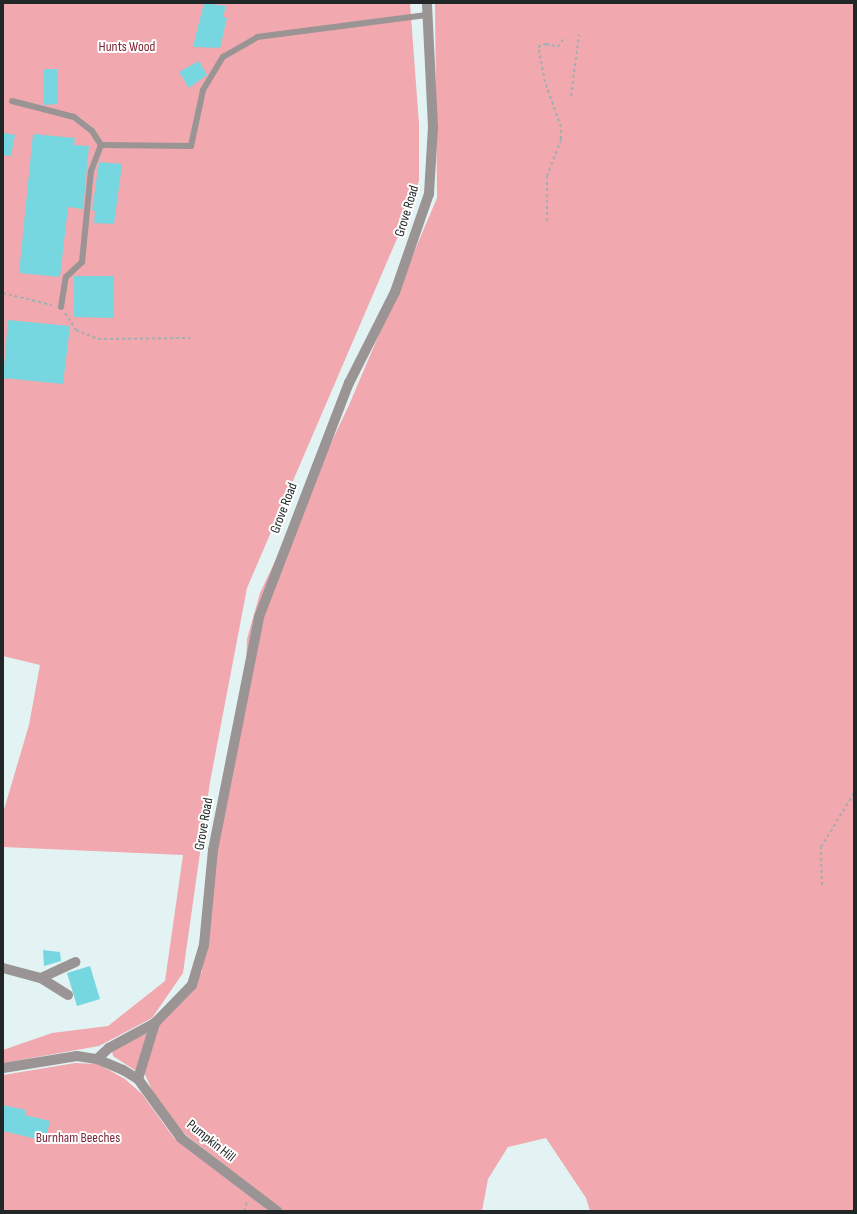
<!DOCTYPE html>
<style>
body{margin:0}
#map{position:relative;width:857px;height:1214px;overflow:hidden;background:#e3f2f3;font-family:"Sofia Sans Condensed",sans-serif}
div>[style]{position:absolute}
.green>*{inset:0;background:#f1a9af}
.building>*{inset:0;background:#77d7e0}
.path>*{height:2px;margin-top:-1px;transform-origin:0;background:repeating-linear-gradient(90deg,#a2aeaf 0 3px,transparent 0 6px)}
.lane>*{height:6px;margin:-3px;padding:0 3px;transform-origin:3px;border-radius:3px;background:#9a9494}
.street>*{height:10px;margin:-5px;padding:0 5px;transform-origin:5px;border-radius:5px;background:#9a9494}
span{translate:-50% -50%;white-space:nowrap;text-align:center;line-height:1.15;-webkit-text-stroke:4px #fff;paint-order:stroke}
.park-label{font-size:14px;color:#7f2636}
.street-label{font-size:14px;color:#212727}
.frame{position:absolute;inset:0;border:4px solid #212727;pointer-events:none}
</style>
<div id="map">
<div class="green">
<div style="clip-path:polygon(3px 3px,410px 3px,419px 124px,419px 181px,402px 227px,247px 588px,210px 782px,183px 973px,152px 1018px,99px 1046px,3px 1063px,3px 1050px,52px 1033px,108px 1026px,165px 981px,183px 855px,3px 847px,3px 813px,29px 725px,40px 665px,3px 656px)"></div>
<div style="clip-path:polygon(435px 3px,854px 3px,854px 1211px,590px 1211px,586px 1198px,546px 1138px,508px 1147px,488px 1179px,482px 1211px,282px 1211px,180px 1130px,156px 1099px,143px 1070px,157px 1028px,202px 972px,206px 886px,245px 698px,247px 639px,260px 593px,349px 405px,437px 198px)"></div>
<div style="clip-path:polygon(147px 1033px,136px 1071px,113px 1056px,112px 1050px)"></div>
<div style="clip-path:polygon(75px 1063px,98px 1064px,125px 1079px,142px 1094px,174px 1138px,269px 1211px,3px 1211px,3px 1075px)"></div>
</div>
<div class="building">
<div style="clip-path:polygon(204px 3px,226px 6px,223px 17px,227px 18px,220px 48px,193px 47px)"></div>
<div style="clip-path:polygon(199px 61px,207px 75px,189px 88px,179px 72px)"></div>
<div style="clip-path:polygon(44px 69px,57px 69px,58px 104px,44px 105px)"></div>
<div style="clip-path:polygon(4px 133px,15px 135px,11px 156px,3px 155px)"></div>
<div style="clip-path:polygon(33px 134px,75px 138px,74px 145px,89px 146px,83px 209px,68px 207px,60px 277px,19px 273px)"></div>
<div style="clip-path:polygon(99px 162px,122px 164px,114px 224px,94px 223px,95px 211px,92px 210px)"></div>
<div style="clip-path:polygon(74px 276px,114px 276px,113px 318px,74px 317px)"></div>
<div style="clip-path:polygon(8px 320px,70px 326px,63px 384px,3px 378px)"></div>
<div style="clip-path:polygon(43px 950px,60px 952px,61px 961px,44px 966px)"></div>
<div style="clip-path:polygon(90px 966px,100px 999px,77px 1006px,67px 973px)"></div>
<div style="clip-path:polygon(3px 1105px,26px 1110px,25px 1115px,50px 1121px,45px 1141px,3px 1131px)"></div>
</div>
<div class="path">
<div style="left:571px;top:96px;width:62px;rotate:-82.5deg"></div>
<div style="left:547px;top:221px;width:45px;rotate:-90deg"></div>
<div style="left:547px;top:176px;width:40px;rotate:-69deg"></div>
<div style="left:561px;top:139px;width:12px;rotate:-90deg"></div>
<div style="left:561px;top:127px;width:48px;rotate:-109.6deg"></div>
<div style="left:545px;top:82px;width:36px;rotate:-101deg"></div>
<div style="left:538px;top:47px;width:9px;rotate:-21deg"></div>
<div style="left:546px;top:44px;width:12px;rotate:14deg"></div>
<div style="left:558px;top:47px;width:11px;rotate:-56deg"></div>
<div style="left:3px;top:293px;width:50px;rotate:13.8deg"></div>
<div style="left:65px;top:313px;width:20px;rotate:57deg"></div>
<div style="left:76px;top:330px;width:24px;rotate:22deg"></div>
<div style="left:98px;top:339px;width:92px;rotate:-0.6deg"></div>
<div style="left:822px;top:885px;width:38px;rotate:-92deg"></div>
<div style="left:821px;top:847px;width:63px;rotate:-58.6deg"></div>
<div style="left:244px;top:1211px;width:9px;rotate:-72deg"></div>
</div>
<div class="lane">
<div style="left:12px;top:101px;width:64px;rotate:14.5deg"></div>
<div style="left:74px;top:117px;width:23px;rotate:38deg"></div>
<div style="left:92px;top:131px;width:17px;rotate:57deg"></div>
<div style="left:101px;top:145px;width:90px;rotate:0.6deg"></div>
<div style="left:191px;top:146px;width:57px;rotate:-77.9deg"></div>
<div style="left:203px;top:90px;width:39px;rotate:-59deg"></div>
<div style="left:223px;top:57px;width:39px;rotate:-30deg"></div>
<div style="left:257px;top:37px;width:171px;rotate:-7.4deg"></div>
<div style="left:61px;top:307px;width:30px;rotate:-81deg"></div>
<div style="left:66px;top:277px;width:22px;rotate:-43deg"></div>
<div style="left:82px;top:262px;width:91px;rotate:-84.4deg"></div>
<div style="left:91px;top:171px;width:28px;rotate:-69deg"></div>
</div>
<div class="street">
<div style="left:3px;top:968px;width:39px;rotate:15deg"></div>
<div style="left:68px;top:995px;width:32px;rotate:-148deg"></div>
<div style="left:41px;top:978px;width:38px;rotate:-25deg"></div>
<div style="left:97px;top:1059px;width:16px;rotate:-43deg"></div>
<div style="left:109px;top:1048px;width:52px;rotate:-28.5deg"></div>
<div style="left:155px;top:1023px;width:53px;rotate:-45.8deg"></div>
<div style="left:192px;top:985px;width:42px;rotate:-73.3deg"></div>
<div style="left:204px;top:945px;width:95px;rotate:-84.6deg"></div>
<div style="left:213px;top:850px;width:237px;rotate:-78.8deg"></div>
<div style="left:259px;top:617px;width:251px;rotate:-69deg"></div>
<div style="left:349px;top:383px;width:102px;rotate:-63.2deg"></div>
<div style="left:395px;top:292px;width:104px;rotate:-70.9deg"></div>
<div style="left:429px;top:194px;width:67px;rotate:-86.6deg"></div>
<div style="left:433px;top:127px;width:124px;rotate:-92.8deg"></div>
<div style="left:3px;top:1068px;width:75px;rotate:-9.2deg"></div>
<div style="left:77px;top:1056px;width:20px;rotate:9deg"></div>
<div style="left:97px;top:1059px;width:28px;rotate:23deg"></div>
<div style="left:123px;top:1070px;width:17px;rotate:31deg"></div>
<div style="left:138px;top:1079px;width:73px;rotate:53.9deg"></div>
<div style="left:181px;top:1138px;width:121px;rotate:37.2deg"></div>
<div style="left:138px;top:1079px;width:59px;rotate:-73.1deg"></div>
</div>
<div class="park-label">
<span style="left:127px;top:47px">Hunts Wood</span>
<span style="left:78px;top:1138px">Burnham Beeches</span>
</div>
<div class="street-label">
<span style="left:407px;top:211px;rotate:-73deg">Grove Road</span>
<span style="left:284px;top:508px;rotate:-69deg">Grove Road</span>
<span style="left:204px;top:824px;rotate:-80deg">Grove Road</span>
<span style="left:211px;top:1141px;rotate:39deg">Pumpkin Hill</span>
</div>
<div class="frame"></div>
</div>
